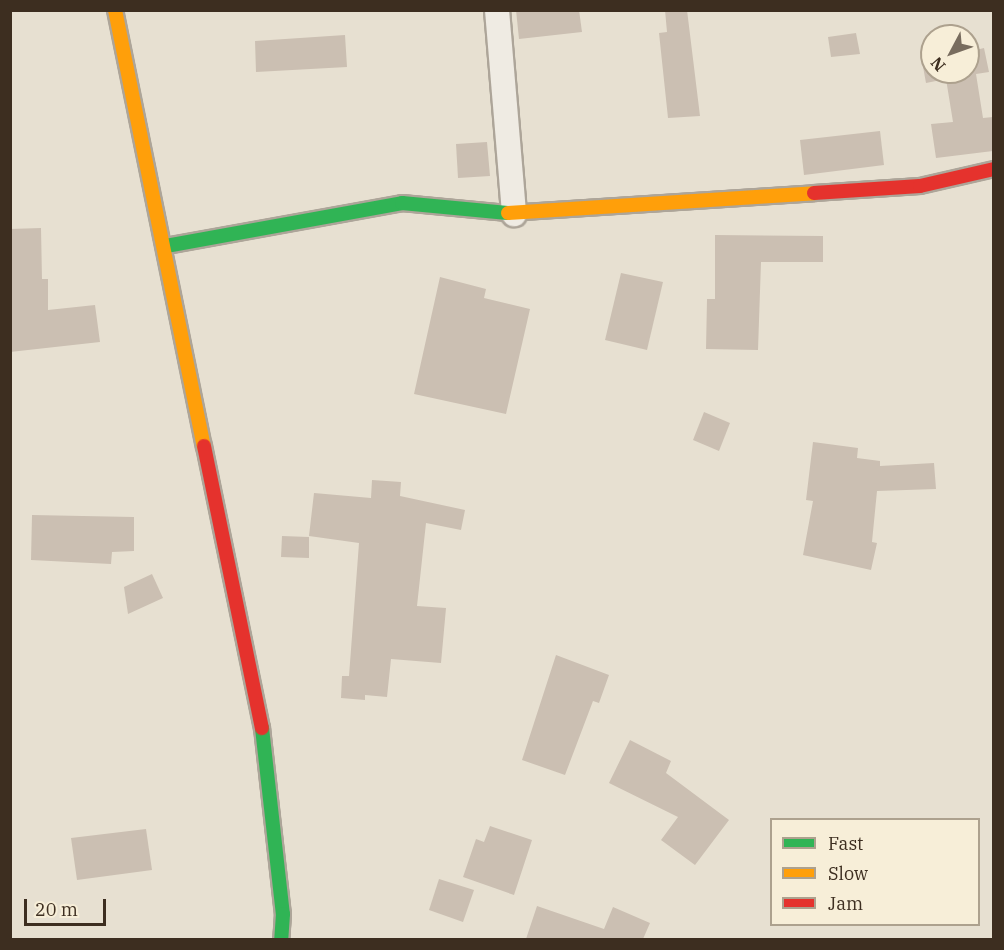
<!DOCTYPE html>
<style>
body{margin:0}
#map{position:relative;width:1004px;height:950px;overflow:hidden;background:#e7e0d1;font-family:"IBM Plex Serif",serif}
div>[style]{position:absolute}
.building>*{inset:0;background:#cbbfb2}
.roads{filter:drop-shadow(2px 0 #ada599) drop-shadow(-2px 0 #ada599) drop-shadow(0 2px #ada599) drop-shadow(0 -2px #ada599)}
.street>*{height:24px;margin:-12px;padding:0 12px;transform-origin:12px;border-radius:12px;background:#efebe3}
.fast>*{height:14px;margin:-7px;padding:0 7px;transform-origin:7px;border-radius:7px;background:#30b455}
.slow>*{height:14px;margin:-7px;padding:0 7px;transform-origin:7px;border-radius:7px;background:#ff9f0a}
.jam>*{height:14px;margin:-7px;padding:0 7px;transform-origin:7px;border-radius:7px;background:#e5322d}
span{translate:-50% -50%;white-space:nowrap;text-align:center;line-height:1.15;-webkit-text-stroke:4.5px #f7eed8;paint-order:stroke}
.frame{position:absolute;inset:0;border:12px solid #3d2e20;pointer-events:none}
.legend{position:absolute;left:770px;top:818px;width:210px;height:108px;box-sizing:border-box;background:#f7eed8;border:2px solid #ada18e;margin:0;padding:8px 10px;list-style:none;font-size:18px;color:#3d2e20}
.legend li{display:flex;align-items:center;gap:12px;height:30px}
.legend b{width:30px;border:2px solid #ada18e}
.north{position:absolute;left:920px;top:24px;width:60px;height:60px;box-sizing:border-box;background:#f7eed8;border:2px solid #ada18e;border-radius:50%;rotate:229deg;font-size:16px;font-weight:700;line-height:24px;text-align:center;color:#3d2e20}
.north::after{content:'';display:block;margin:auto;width:21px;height:27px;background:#786c5e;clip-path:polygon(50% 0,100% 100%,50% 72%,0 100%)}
.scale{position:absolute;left:24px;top:899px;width:82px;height:27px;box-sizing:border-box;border:3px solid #3d2e20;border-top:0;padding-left:8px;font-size:18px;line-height:21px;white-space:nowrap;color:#3d2e20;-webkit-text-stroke:4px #f7eed8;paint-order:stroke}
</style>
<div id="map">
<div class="building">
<div style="clip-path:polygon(516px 10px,579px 10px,582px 32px,519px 39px)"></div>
<div style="clip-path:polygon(665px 10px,687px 10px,700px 116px,668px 118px,659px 33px,667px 32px)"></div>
<div style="clip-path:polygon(856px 33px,860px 54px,831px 57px,828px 37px)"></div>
<div style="clip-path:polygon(345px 35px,347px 67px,256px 72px,255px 41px)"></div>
<div style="clip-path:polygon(984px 48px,989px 72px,976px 74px,983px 118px,993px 117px,993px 151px,936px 158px,931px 124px,953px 122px,946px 79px,926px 83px,922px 61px,932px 59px,932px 72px,968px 72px,968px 52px)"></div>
<div style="clip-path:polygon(880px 131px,884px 165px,804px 175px,800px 140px)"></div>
<div style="clip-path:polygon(487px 142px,490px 176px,458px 178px,456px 144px)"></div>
<div style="clip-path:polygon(41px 228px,42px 279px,48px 279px,48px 310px,95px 305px,100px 342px,10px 352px,10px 229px)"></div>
<div style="clip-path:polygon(715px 235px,823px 236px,823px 262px,761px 262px,758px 350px,706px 349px,707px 299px,715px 299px)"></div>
<div style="clip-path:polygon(621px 273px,663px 282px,647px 350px,605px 340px)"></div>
<div style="clip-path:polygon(440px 277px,486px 289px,484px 298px,530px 309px,506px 414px,414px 394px)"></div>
<div style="clip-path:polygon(704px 412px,730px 423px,719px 451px,693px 440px)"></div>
<div style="clip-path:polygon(813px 442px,858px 448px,857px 458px,880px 461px,880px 466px,934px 463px,936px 489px,877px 491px,872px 542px,877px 543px,871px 570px,803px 555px,813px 501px,806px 500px)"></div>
<div style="clip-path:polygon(372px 480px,401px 482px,400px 496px,465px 510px,461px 530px,426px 523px,417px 606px,446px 608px,441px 663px,391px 659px,387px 697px,365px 695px,365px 700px,341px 698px,342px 676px,349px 676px,359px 543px,309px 536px,314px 493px,371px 498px)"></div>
<div style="clip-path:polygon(32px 515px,134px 517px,134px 551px,112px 552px,111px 564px,31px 560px)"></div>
<div style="clip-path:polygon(282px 536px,309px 537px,309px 558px,281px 557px)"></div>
<div style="clip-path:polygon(152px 574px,163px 598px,128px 614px,124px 587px)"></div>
<div style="clip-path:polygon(556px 655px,609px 675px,599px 703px,593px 701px,565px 775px,522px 760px)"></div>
<div style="clip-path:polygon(630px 740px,671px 761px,666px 773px,729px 820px,695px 865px,661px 840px,678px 817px,609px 783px)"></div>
<div style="clip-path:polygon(490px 826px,532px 840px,514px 895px,463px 877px,476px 839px,484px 842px)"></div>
<div style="clip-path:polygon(146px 829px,152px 870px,77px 880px,71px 838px)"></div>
<div style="clip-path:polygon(439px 879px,474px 890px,463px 922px,429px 910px)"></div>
<div style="clip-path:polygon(537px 906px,604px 929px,613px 907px,650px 923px,643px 939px,526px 939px)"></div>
</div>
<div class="roads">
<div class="street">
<div style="left:497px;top:10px;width:205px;rotate:85.2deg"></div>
</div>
<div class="fast">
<div style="left:166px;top:246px;width:240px;rotate:-10.3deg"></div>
<div style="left:402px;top:203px;width:106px;rotate:5.4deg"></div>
<div style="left:262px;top:728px;width:187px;rotate:83.6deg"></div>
<div style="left:283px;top:914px;width:26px;rotate:94deg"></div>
</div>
<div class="slow">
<div style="left:115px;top:10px;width:445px;rotate:78.5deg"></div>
<div style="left:508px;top:213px;width:307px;rotate:-3.7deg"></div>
</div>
<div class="jam">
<div style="left:814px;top:193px;width:106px;rotate:-3.8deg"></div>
<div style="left:920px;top:186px;width:76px;rotate:-12.9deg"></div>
<div style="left:204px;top:446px;width:288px;rotate:78.4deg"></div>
</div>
</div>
<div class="frame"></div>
<ul class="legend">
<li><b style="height:8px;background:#30b455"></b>Fast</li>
<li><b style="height:8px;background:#ff9f0a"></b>Slow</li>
<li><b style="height:8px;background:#e5322d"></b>Jam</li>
</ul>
<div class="north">N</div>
<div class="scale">20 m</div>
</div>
